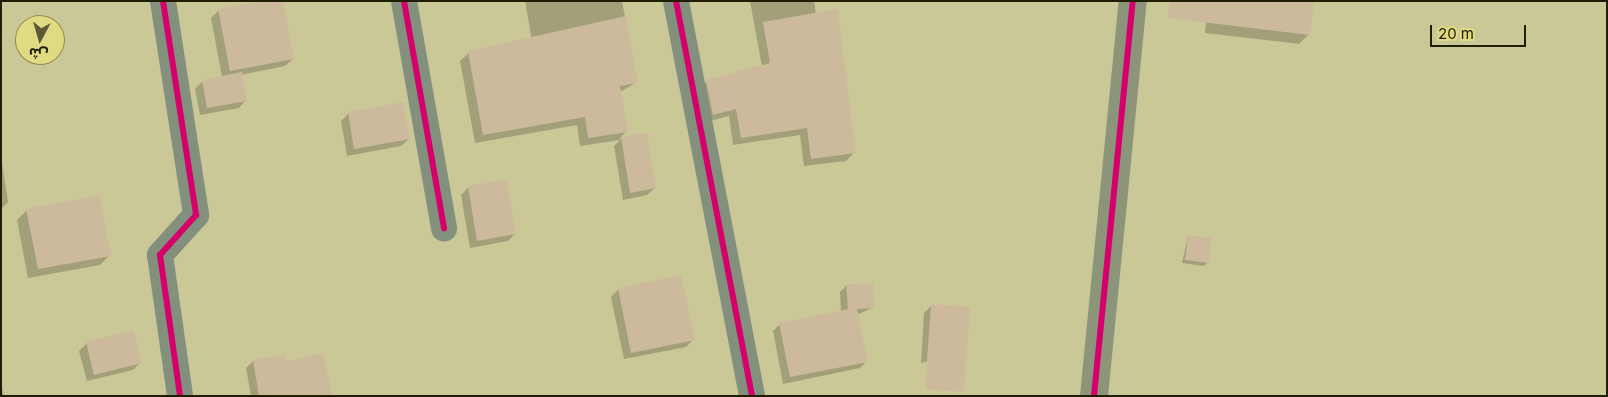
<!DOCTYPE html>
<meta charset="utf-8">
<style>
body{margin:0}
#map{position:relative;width:1608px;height:397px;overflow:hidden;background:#cbc898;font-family:Inter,"Noto Sans Arabic",sans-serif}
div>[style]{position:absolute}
.shadow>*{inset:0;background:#0003}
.building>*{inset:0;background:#cdba9d}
.street>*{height:26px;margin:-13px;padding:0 13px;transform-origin:13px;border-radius:13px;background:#83907d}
.secondary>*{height:28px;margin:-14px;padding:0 14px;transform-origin:14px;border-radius:14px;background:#8c957a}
.cycleway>*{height:6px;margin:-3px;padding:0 3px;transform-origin:3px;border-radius:3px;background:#d6006c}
span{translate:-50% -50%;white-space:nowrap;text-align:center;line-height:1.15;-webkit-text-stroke:4px #e0da83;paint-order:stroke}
.frame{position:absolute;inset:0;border:2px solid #1f1d02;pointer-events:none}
.north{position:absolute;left:15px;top:15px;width:50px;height:50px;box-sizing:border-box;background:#e0da83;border:1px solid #938e4f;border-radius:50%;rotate:186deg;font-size:14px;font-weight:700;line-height:20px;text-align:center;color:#1f1d02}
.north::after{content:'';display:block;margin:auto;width:18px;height:22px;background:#5b5936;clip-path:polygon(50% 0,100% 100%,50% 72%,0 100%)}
.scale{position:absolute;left:1430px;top:25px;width:96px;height:22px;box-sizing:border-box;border:2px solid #1f1d02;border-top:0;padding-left:6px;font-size:15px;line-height:18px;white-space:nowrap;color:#1f1d02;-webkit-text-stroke:4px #e0da83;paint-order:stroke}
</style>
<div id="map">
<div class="shadow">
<div style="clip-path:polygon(525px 1px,622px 1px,637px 82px,620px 92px,627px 131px,619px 139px,646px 135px,655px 188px,647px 195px,623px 200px,614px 146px,620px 140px,580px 146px,577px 125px,475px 143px,460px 61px,469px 53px,532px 41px)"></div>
<div style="clip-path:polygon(750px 1px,814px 1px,829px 98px,854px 153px,846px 161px,804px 166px,800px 135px,733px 145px,729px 116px,706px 122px,699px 89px,707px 81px,762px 67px)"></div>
<div style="clip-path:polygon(1208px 1px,1309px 34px,1299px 44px,1205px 33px)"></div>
<div style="clip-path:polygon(219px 10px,293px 59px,285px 66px,241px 75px,246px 100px,239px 108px,200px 115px,195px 89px,203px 81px,222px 77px,211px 18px)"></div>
<div style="clip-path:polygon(402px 104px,409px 139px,401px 146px,347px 156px,341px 121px,348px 114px)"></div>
<div style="clip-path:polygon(1px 156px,8px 202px,1px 209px)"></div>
<div style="clip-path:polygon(506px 181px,515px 234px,508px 241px,470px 248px,461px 195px,468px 188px)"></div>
<div style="clip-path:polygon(27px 210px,110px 255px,100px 265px,28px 278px,17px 220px)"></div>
<div style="clip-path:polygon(1188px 236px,1208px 262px,1204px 266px,1182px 263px)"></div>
<div style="clip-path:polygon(847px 285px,874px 307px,857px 315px,866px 362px,860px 368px,783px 384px,773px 331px,780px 324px,841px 312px,840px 292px)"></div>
<div style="clip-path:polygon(619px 289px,694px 339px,686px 347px,624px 359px,611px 297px)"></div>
<div style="clip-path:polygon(932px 305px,959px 354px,921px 363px,924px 313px)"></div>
<div style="clip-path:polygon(87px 343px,141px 362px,133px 370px,87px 381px,79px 351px)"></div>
<div style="clip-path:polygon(284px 356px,285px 363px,332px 396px,251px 396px,246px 368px,253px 361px)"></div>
<div style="clip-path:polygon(1px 383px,4px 396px,1px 396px)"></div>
</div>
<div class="building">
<div style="clip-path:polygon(261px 1px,283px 1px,294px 59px,230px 71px,218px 9px)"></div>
<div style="clip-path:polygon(1169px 1px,1314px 1px,1310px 35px,1168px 18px)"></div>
<div style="clip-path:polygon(838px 9px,856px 153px,811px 159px,807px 128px,741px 138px,736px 109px,713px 115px,706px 80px,770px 63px,763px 22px)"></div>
<div style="clip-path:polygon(626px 16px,638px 83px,620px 86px,628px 132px,588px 138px,585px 117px,483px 135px,468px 51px)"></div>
<div style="clip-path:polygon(242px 72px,247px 101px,207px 108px,202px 80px)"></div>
<div style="clip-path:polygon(403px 102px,410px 139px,354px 149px,348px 112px)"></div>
<div style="clip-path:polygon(647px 133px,656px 188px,630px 193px,621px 137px)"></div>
<div style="clip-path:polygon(507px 179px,516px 234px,477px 241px,468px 186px)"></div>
<div style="clip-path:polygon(100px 195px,111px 256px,38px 269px,26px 209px)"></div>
<div style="clip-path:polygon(1188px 235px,1212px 238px,1209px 263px,1185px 260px)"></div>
<div style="clip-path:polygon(681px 275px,695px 340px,631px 353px,618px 288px)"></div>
<div style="clip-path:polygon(873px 283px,875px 308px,857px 309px,868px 362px,790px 377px,779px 323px,848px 309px,846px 284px)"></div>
<div style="clip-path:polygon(931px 304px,970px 307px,964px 392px,925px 389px)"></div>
<div style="clip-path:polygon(134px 330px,142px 363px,94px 375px,86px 342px)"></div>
<div style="clip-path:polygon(323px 353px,333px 396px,259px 396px,253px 360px,285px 354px,286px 362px)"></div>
</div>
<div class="street">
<div style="left:163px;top:1px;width:217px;rotate:81.2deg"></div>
<div style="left:196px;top:215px;width:54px;rotate:132deg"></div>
<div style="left:160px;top:255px;width:142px;rotate:81.9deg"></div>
<div style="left:404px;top:1px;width:231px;rotate:80deg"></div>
<div style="left:676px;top:1px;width:402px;rotate:79.1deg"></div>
</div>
<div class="secondary">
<div style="left:1094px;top:396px;width:397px;rotate:-84.4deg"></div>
</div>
<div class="cycleway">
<div style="left:163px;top:1px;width:217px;rotate:81.2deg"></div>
<div style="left:196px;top:215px;width:54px;rotate:132deg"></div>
<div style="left:160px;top:255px;width:142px;rotate:81.9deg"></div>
<div style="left:404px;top:1px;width:231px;rotate:80deg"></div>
<div style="left:676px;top:1px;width:402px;rotate:79.1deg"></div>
<div style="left:1094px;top:396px;width:397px;rotate:-84.4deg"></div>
</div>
<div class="frame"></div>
<div class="north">ش</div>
<div class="scale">20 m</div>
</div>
